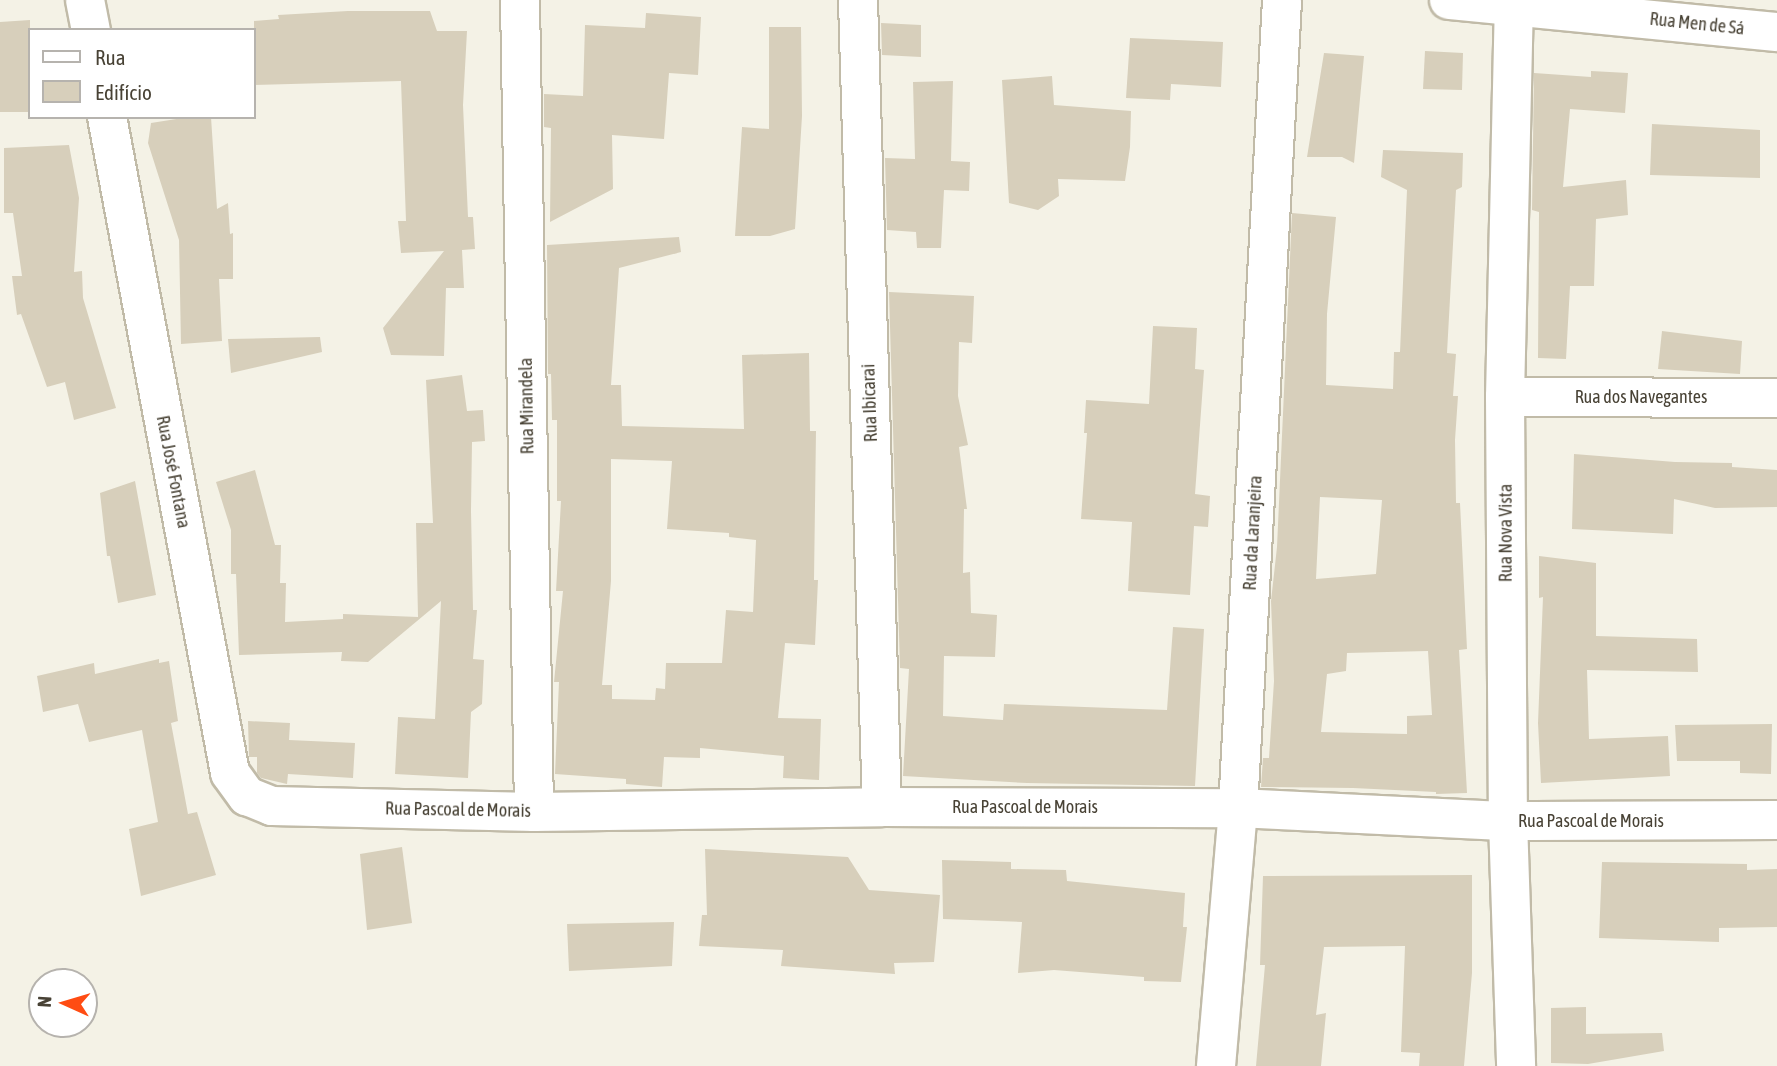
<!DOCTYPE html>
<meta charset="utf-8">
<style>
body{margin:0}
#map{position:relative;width:1777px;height:1066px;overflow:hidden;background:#f4f2e6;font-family:"Asap Condensed",sans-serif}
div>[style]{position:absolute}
.building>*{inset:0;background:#d7cfbb}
.roads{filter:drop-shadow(2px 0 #c1bba8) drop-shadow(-2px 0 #c1bba8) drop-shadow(0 2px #c1bba8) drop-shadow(0 -2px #c1bba8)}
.minor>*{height:38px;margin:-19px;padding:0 19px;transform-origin:19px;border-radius:19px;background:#fff}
span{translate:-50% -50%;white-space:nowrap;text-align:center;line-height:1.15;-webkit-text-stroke:7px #fff;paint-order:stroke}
.street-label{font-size:18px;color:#484235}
.legend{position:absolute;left:28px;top:28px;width:228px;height:91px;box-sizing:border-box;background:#fff;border:2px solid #b6b3ae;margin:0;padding:9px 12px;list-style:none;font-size:21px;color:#484235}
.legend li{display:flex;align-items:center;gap:14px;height:35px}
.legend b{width:35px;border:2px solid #b6b3ae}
.north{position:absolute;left:28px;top:968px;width:70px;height:70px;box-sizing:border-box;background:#fff;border:2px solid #b6b3ae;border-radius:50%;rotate:274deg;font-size:19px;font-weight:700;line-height:28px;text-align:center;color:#484235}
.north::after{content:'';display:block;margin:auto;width:24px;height:32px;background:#ff4c13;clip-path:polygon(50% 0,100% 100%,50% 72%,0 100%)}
</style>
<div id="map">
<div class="building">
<div style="clip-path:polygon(348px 11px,430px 11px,437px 31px,467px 31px,463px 105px,468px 217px,473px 217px,475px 249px,462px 250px,464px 288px,446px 288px,444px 356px,391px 355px,383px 328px,444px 251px,401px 253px,398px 221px,406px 221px,401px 81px,254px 85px,254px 21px,279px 19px,278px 15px)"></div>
<div style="clip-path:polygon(646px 13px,701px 17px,698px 75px,669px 73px,664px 139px,612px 135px,613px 189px,550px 222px,551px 128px,544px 127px,544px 94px,583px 96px,585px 25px,645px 28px)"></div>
<div style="clip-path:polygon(30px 20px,30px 112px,0 112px,0 22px)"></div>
<div style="clip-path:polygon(881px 23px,921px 25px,921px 57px,882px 55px)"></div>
<div style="clip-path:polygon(769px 27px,801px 27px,802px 116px,795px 229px,770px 236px,735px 236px,742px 127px,769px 129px)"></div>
<div style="clip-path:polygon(1130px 38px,1223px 42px,1221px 87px,1171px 84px,1170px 100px,1126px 98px)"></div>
<div style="clip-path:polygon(1425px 51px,1463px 53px,1462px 90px,1423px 89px)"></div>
<div style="clip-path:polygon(1324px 53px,1364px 56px,1354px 163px,1342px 157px,1307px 157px)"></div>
<div style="clip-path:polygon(1591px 71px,1628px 73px,1625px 113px,1570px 109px,1563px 187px,1626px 180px,1628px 215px,1596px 219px,1594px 286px,1570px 286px,1566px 359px,1538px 358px,1539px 212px,1532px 210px,1534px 73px,1591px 77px)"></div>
<div style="clip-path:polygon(1052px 76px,1054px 105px,1131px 111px,1130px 147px,1125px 181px,1058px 179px,1059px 196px,1038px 210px,1009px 203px,1002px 80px)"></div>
<div style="clip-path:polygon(953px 81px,951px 161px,970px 162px,969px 191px,944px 190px,941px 248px,917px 248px,916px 232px,887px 230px,885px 158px,915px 159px,913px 82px)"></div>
<div style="clip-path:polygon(189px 117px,211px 117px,217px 209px,228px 203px,230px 234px,233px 233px,233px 279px,219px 279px,222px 341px,181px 344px,179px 240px,148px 143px,151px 123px)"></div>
<div style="clip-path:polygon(1652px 124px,1760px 130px,1760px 178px,1650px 175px)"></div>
<div style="clip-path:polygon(69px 145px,79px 198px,74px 272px,82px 271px,83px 298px,116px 408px,74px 420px,65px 382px,47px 387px,21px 314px,17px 315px,12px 276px,22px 276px,13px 213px,4px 213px,4px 148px)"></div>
<div style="clip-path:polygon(evenodd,1383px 150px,1463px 153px,1462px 187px,1456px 190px,1447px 353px,1456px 354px,1453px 396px,1458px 396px,1455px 440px,1456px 503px,1460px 503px,1467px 649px,1459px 650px,1467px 793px,1436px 794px,1436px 792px,1353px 788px,1261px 787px,1263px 758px,1269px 758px,1274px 681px,1271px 601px,1277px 547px,1292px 213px,1336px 217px,1327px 314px,1326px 385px,1393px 389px,1394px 352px,1400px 352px,1407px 190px,1381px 177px,1383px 150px,1320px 497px,1382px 500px,1376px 574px,1316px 579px,1320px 497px,1383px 150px,1428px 651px,1432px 715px,1407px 716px,1407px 734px,1321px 732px,1327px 674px,1346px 671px,1347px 653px,1428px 651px)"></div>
<div style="clip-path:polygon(evenodd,679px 237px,681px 252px,619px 268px,611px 385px,621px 385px,622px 426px,744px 429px,742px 355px,809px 353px,810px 431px,816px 431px,814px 580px,818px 580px,815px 645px,785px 643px,778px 718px,821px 719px,819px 780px,783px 778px,784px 756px,700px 748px,700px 758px,664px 757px,662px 787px,626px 784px,626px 779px,555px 774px,559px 682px,554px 682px,563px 591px,556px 591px,561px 501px,557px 501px,557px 420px,552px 420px,551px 374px,548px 374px,547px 245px,679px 237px,611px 459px,672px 461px,667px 529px,729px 533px,729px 537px,756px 540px,753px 612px,726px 610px,722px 663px,666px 663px,665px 689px,656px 688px,655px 700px,612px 699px,612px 685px,602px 685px,611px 581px,611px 459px)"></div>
<div style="clip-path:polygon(889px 292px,974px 296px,972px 343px,959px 342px,958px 396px,968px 445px,959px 447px,967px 509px,964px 509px,963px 573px,970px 572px,971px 613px,997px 615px,995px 657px,944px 656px,943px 716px,1003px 720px,1004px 704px,1167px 710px,1173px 627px,1204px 629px,1195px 786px,1027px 783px,903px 776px,909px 669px,900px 668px)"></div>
<div style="clip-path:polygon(1153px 326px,1197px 328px,1195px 369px,1204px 370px,1195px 494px,1210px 496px,1208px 527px,1194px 526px,1190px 595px,1128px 591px,1132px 522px,1081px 519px,1087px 433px,1084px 433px,1086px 400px,1149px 404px)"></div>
<div style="clip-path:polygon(1662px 331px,1742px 341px,1740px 374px,1658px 369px)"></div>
<div style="clip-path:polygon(320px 337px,322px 352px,231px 373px,228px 339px)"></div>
<div style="clip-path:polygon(462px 375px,467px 411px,483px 410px,485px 441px,472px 442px,471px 511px,473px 610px,477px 610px,473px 659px,484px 660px,482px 704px,471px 712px,468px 778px,395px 774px,398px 717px,435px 719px,441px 601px,368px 662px,341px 661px,342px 652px,239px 655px,236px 574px,231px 574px,231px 530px,216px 482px,255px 470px,275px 545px,281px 545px,280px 583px,286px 583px,285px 622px,343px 619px,343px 614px,418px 617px,416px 523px,433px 523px,426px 380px)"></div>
<div style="clip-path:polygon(1574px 454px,1675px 462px,1732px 463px,1732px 467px,1777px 470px,1777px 507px,1715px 508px,1674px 499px,1673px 534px,1572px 529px)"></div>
<div style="clip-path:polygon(135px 481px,156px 595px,118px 603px,110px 556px,107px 556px,100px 493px)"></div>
<div style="clip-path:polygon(1539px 556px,1596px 563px,1596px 636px,1697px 639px,1698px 672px,1587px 670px,1589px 739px,1668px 736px,1670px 776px,1541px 783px,1538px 723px,1543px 597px,1539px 598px)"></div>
<div style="clip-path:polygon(159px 659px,159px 663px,169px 661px,178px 721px,171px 723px,188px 814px,197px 812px,216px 875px,141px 896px,129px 829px,158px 822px,142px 730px,89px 742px,78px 704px,43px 712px,37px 676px,94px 663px,95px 674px)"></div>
<div style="clip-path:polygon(248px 721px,290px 723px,289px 740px,355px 743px,353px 778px,288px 774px,287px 784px,261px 778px,257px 773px,257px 757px,249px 757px)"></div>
<div style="clip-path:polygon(1772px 724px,1771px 774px,1740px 773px,1740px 761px,1677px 761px,1675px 725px)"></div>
<div style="clip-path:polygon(402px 847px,412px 923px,367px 930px,360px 854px)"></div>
<div style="clip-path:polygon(705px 849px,848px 857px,869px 890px,940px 895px,934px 962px,894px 963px,895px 974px,781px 966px,783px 950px,699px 946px,702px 915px,707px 915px)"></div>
<div style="clip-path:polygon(942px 860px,1011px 862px,1011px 869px,1066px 870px,1067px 881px,1185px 893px,1183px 927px,1187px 927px,1181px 982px,1144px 981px,1144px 977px,1054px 970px,1018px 973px,1022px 922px,943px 919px)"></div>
<div style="clip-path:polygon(1602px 862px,1747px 864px,1747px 870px,1777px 869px,1777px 927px,1719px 928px,1719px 942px,1599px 938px)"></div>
<div style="clip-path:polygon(1472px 875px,1472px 973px,1464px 1066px,1419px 1066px,1420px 1053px,1401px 1052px,1405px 946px,1324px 947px,1316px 1015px,1326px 1013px,1321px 1066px,1256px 1066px,1265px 965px,1260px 965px,1263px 876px)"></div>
<div style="clip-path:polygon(674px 922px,672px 966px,569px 971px,567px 924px)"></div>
<div style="clip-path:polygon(1586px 1007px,1586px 1034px,1662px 1033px,1664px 1051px,1588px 1064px,1551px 1063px,1551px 1008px)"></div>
</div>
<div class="roads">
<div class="minor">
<div style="left:85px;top:0;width:31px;rotate:79deg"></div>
<div style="left:520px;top:0;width:812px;rotate:89.01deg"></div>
<div style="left:858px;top:0;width:807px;rotate:88.3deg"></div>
<div style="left:1449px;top:0;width:330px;rotate:5.6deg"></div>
<div style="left:1514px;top:0;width:397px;rotate:91.3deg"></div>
<div style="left:1505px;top:397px;width:424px;rotate:89.6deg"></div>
<div style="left:1508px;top:821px;width:245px;rotate:88.1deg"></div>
<div style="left:107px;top:117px;width:667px;rotate:79.38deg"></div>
<div style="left:230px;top:773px;width:29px;rotate:54deg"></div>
<div style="left:247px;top:796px;width:27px;rotate:22deg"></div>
<div style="left:272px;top:806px;width:262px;rotate:1.3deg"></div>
<div style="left:534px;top:812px;width:348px;rotate:-0.8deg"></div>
<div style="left:882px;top:807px;width:356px;rotate:0.2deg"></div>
<div style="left:1238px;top:808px;width:270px;rotate:2.8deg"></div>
<div style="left:1508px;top:821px;width:269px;rotate:-0.2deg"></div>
<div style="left:1505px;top:397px;width:272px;rotate:0.2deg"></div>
<div style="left:1216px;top:1066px;width:259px;rotate:-85.1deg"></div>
<div style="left:1238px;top:808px;width:809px;rotate:-86.88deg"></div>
</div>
</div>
<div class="street-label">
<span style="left:1697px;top:24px;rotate:6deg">Rua Men de Sá</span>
<span style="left:1641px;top:397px">Rua dos Navegantes</span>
<span style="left:870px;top:403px;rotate:-92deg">Rua Ibicarai</span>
<span style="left:527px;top:406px;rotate:-91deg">Rua Mirandela</span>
<span style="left:173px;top:472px;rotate:79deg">Rua José Fontana</span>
<span style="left:1253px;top:533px;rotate:-87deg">Rua da Laranjeira</span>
<span style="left:1506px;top:533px;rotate:-90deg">Rua Nova Vista</span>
<span style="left:1025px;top:807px">Rua Pascoal de Morais</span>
<span style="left:458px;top:810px;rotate:1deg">Rua Pascoal de Morais</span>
<span style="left:1591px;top:821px">Rua Pascoal de Morais</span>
</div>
<ul class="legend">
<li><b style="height:9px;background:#fff"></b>Rua</li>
<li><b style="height:19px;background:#d7cfbb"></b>Edifício</li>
</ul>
<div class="north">N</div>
</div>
